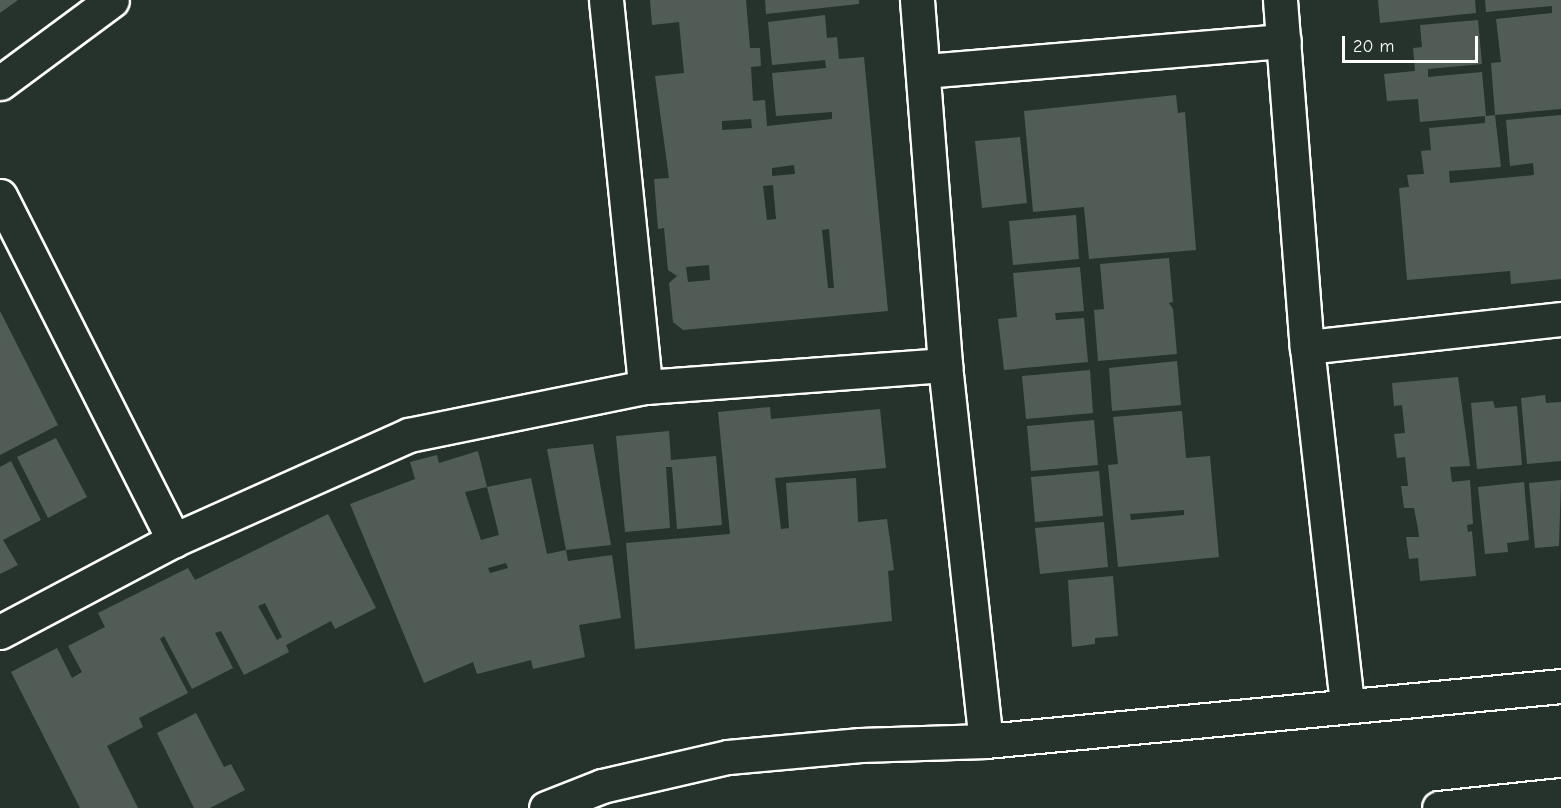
<!DOCTYPE html>
<style>
body{margin:0}
#map{position:relative;width:1561px;height:808px;overflow:hidden;background:#26332d;font-family:"Comic Neue",sans-serif}
div>[style]{position:absolute}
.building>*{inset:0;background:#515c57}
.roads{filter:drop-shadow(2px 0 #fff) drop-shadow(-2px 0 #fff) drop-shadow(0 2px #fff) drop-shadow(0 -2px #fff)}
.minor>*{height:33px;margin:-16.5px;padding:0 16.5px;transform-origin:16.5px;border-radius:16.5px;background:#26332d}
.major>*{height:33px;margin:-16.5px;padding:0 16.5px;transform-origin:16.5px;border-radius:16.5px;background:#26332d}
span{translate:-50% -50%;white-space:nowrap;text-align:center;line-height:1.15;-webkit-text-stroke:6px #26332d;paint-order:stroke}
.scale{position:absolute;left:1342px;top:36px;width:136px;height:27px;box-sizing:border-box;border:3px solid #fff;border-top:0;padding-left:8px;font-size:18px;line-height:21px;white-space:nowrap;color:#fff;-webkit-text-stroke:4px #26332d;paint-order:stroke}
</style>
<div id="map">
<div class="building">
<div style="clip-path:polygon(0 0,18px 0,0 13px)"></div>
<div style="clip-path:polygon(evenodd,650px 0,746px 0,750px 48px,760px 48px,761px 66px,751px 67px,753px 101px,765px 100px,767px 126px,832px 119px,832px 112px,776px 116px,772px 73px,826px 68px,825px 60px,772px 65px,768px 22px,825px 15px,827px 38px,837px 37px,839px 59px,864px 57px,888px 311px,683px 330px,673px 322px,669px 283px,677px 276px,668px 270px,664px 228px,658px 229px,654px 179px,669px 178px,655px 76px,684px 73px,679px 22px,652px 25px,650px 0,751px 119px,752px 128px,722px 130px,722px 121px,751px 119px,650px 0,794px 165px,795px 174px,772px 176px,772px 168px,794px 165px,650px 0,773px 185px,776px 219px,767px 220px,763px 186px,773px 185px,650px 0,829px 229px,834px 288px,828px 288px,822px 230px,829px 229px,650px 0,709px 265px,710px 280px,688px 282px,686px 267px,709px 265px)"></div>
<div style="clip-path:polygon(765px 0,859px 0,859px 4px,766px 14px)"></div>
<div style="clip-path:polygon(1378px 0,1475px 0,1476px 13px,1380px 23px)"></div>
<div style="clip-path:polygon(1485px 0,1561px 0,1561px 109px,1495px 115px,1491px 63px,1501px 62px,1496px 19px,1552px 13px,1552px 6px,1486px 12px)"></div>
<div style="clip-path:polygon(1478px 20px,1482px 64px,1428px 69px,1428px 77px,1482px 72px,1486px 116px,1495px 115px,1501px 167px,1449px 171px,1450px 183px,1534px 175px,1533px 163px,1510px 166px,1506px 120px,1561px 115px,1561px 279px,1511px 284px,1510px 271px,1407px 280px,1399px 188px,1409px 187px,1407px 175px,1424px 174px,1421px 151px,1431px 150px,1429px 128px,1485px 123px,1485px 116px,1420px 122px,1418px 99px,1387px 101px,1384px 74px,1415px 71px,1413px 48px,1422px 47px,1420px 25px)"></div>
<div style="clip-path:polygon(1176px 95px,1178px 113px,1185px 112px,1196px 250px,1089px 259px,1084px 207px,1033px 212px,1024px 111px)"></div>
<div style="clip-path:polygon(1020px 137px,1027px 203px,982px 208px,975px 141px)"></div>
<div style="clip-path:polygon(1076px 215px,1079px 259px,1013px 265px,1009px 221px)"></div>
<div style="clip-path:polygon(1169px 258px,1173px 302px,1169px 303px,1173px 309px,1177px 354px,1098px 361px,1094px 310px,1104px 309px,1100px 264px)"></div>
<div style="clip-path:polygon(1080px 267px,1084px 311px,1055px 313px,1056px 320px,1084px 318px,1088px 362px,1004px 370px,998px 319px,1017px 317px,1013px 273px)"></div>
<div style="clip-path:polygon(0 311px,58px 425px,0 455px)"></div>
<div style="clip-path:polygon(1177px 361px,1181px 405px,1112px 411px,1109px 368px)"></div>
<div style="clip-path:polygon(1090px 370px,1093px 413px,1026px 419px,1022px 376px)"></div>
<div style="clip-path:polygon(1458px 377px,1470px 466px,1450px 467px,1452px 482px,1470px 480px,1473px 524px,1467px 525px,1468px 532px,1472px 531px,1476px 576px,1420px 581px,1418px 558px,1409px 559px,1406px 537px,1419px 537px,1418px 529px,1414px 508px,1404px 508px,1401px 486px,1408px 486px,1405px 457px,1397px 458px,1394px 434px,1405px 433px,1402px 405px,1394px 406px,1392px 383px)"></div>
<div style="clip-path:polygon(1545px 395px,1546px 403px,1561px 402px,1561px 461px,1527px 464px,1521px 398px)"></div>
<div style="clip-path:polygon(1493px 401px,1495px 408px,1517px 406px,1522px 465px,1477px 469px,1471px 403px)"></div>
<div style="clip-path:polygon(770px 407px,771px 419px,880px 409px,886px 468px,775px 478px,781px 529px,789px 528px,786px 483px,856px 478px,858px 522px,887px 519px,894px 570px,888px 571px,892px 621px,635px 649px,626px 543px,730px 534px,718px 412px)"></div>
<div style="clip-path:polygon(evenodd,1182px 411px,1186px 458px,1210px 456px,1219px 557px,1118px 567px,1108px 465px,1118px 464px,1113px 417px,1182px 411px,1184px 510px,1184px 515px,1131px 520px,1130px 514px,1184px 510px)"></div>
<div style="clip-path:polygon(1094px 420px,1098px 465px,1031px 471px,1027px 426px)"></div>
<div style="clip-path:polygon(669px 431px,671px 460px,716px 456px,722px 525px,677px 529px,672px 467px,666px 467px,670px 528px,625px 532px,616px 436px)"></div>
<div style="clip-path:polygon(56px 438px,87px 497px,48px 518px,17px 457px)"></div>
<div style="clip-path:polygon(593px 444px,611px 545px,566px 550px,547px 449px)"></div>
<div style="clip-path:polygon(evenodd,478px 451px,487px 487px,465px 492px,481px 540px,499px 535px,487px 487px,531px 478px,547px 554px,566px 550px,568px 561px,612px 555px,621px 618px,579px 625px,585px 657px,533px 669px,531px 660px,477px 674px,473px 662px,424px 683px,350px 504px,415px 479px,410px 462px,437px 455px,439px 463px,478px 451px,506px 563px,508px 568px,490px 573px,488px 568px,506px 563px)"></div>
<div style="clip-path:polygon(11px 461px,41px 520px,3px 540px,18px 565px,0 574px,0 467px)"></div>
<div style="clip-path:polygon(1099px 471px,1103px 516px,1035px 522px,1031px 477px)"></div>
<div style="clip-path:polygon(1561px 480px,1559px 546px,1535px 548px,1529px 483px)"></div>
<div style="clip-path:polygon(1524px 482px,1529px 540px,1507px 543px,1508px 552px,1485px 554px,1478px 487px)"></div>
<div style="clip-path:polygon(evenodd,328px 514px,376px 608px,335px 629px,331px 621px,286px 645px,289px 652px,244px 675px,221px 631px,215px 633px,233px 668px,192px 689px,164px 636px,160px 639px,188px 693px,139px 718px,143px 727px,107px 746px,138px 808px,80px 808px,11px 672px,57px 648px,72px 678px,82px 672px,68px 646px,105px 627px,98px 613px,188px 568px,195px 580px,328px 514px,265px 603px,282px 637px,277px 640px,258px 606px,265px 603px)"></div>
<div style="clip-path:polygon(1104px 522px,1108px 567px,1040px 574px,1035px 528px)"></div>
<div style="clip-path:polygon(1113px 576px,1118px 636px,1095px 638px,1095px 644px,1072px 647px,1068px 580px)"></div>
<div style="clip-path:polygon(196px 713px,224px 767px,231px 764px,245px 790px,210px 808px,194px 808px,157px 733px)"></div>
</div>
<div class="roads">
<div class="minor">
<div style="left:606px;top:0;width:389px;rotate:84.2deg"></div>
<div style="left:917px;top:0;width:366px;rotate:85.6deg"></div>
<div style="left:945px;top:365px;width:378px;rotate:83.8deg"></div>
<div style="left:1280px;top:0;width:348px;rotate:85.6deg"></div>
<div style="left:1307px;top:347px;width:361px;rotate:83.6deg"></div>
<div style="left:925px;top:71px;width:360px;rotate:-4.8deg"></div>
<div style="left:0;top:83px;width:139px;rotate:-36.5deg"></div>
<div style="left:0;top:196px;width:386px;rotate:63.2deg"></div>
<div style="left:1307px;top:347px;width:256px;rotate:-6.3deg"></div>
<div style="left:0;top:632px;width:197px;rotate:-27.9deg"></div>
<div style="left:174px;top:540px;width:257px;rotate:-24.1deg"></div>
<div style="left:409px;top:435px;width:241px;rotate:-11.5deg"></div>
<div style="left:645px;top:387px;width:301px;rotate:-4.2deg"></div>
</div>
<div class="major">
<div style="left:546px;top:808px;width:60px;rotate:-21.4deg"></div>
<div style="left:602px;top:786px;width:129px;rotate:-13deg"></div>
<div style="left:728px;top:757px;width:133px;rotate:-5.2deg"></div>
<div style="left:860px;top:745px;width:126px;rotate:-1.8deg"></div>
<div style="left:986px;top:741px;width:578px;rotate:-5.46deg"></div>
<div style="left:1439px;top:808px;width:123px;rotate:-6.1deg"></div>
</div>
</div>
<div class="scale">20 m</div>
</div>
